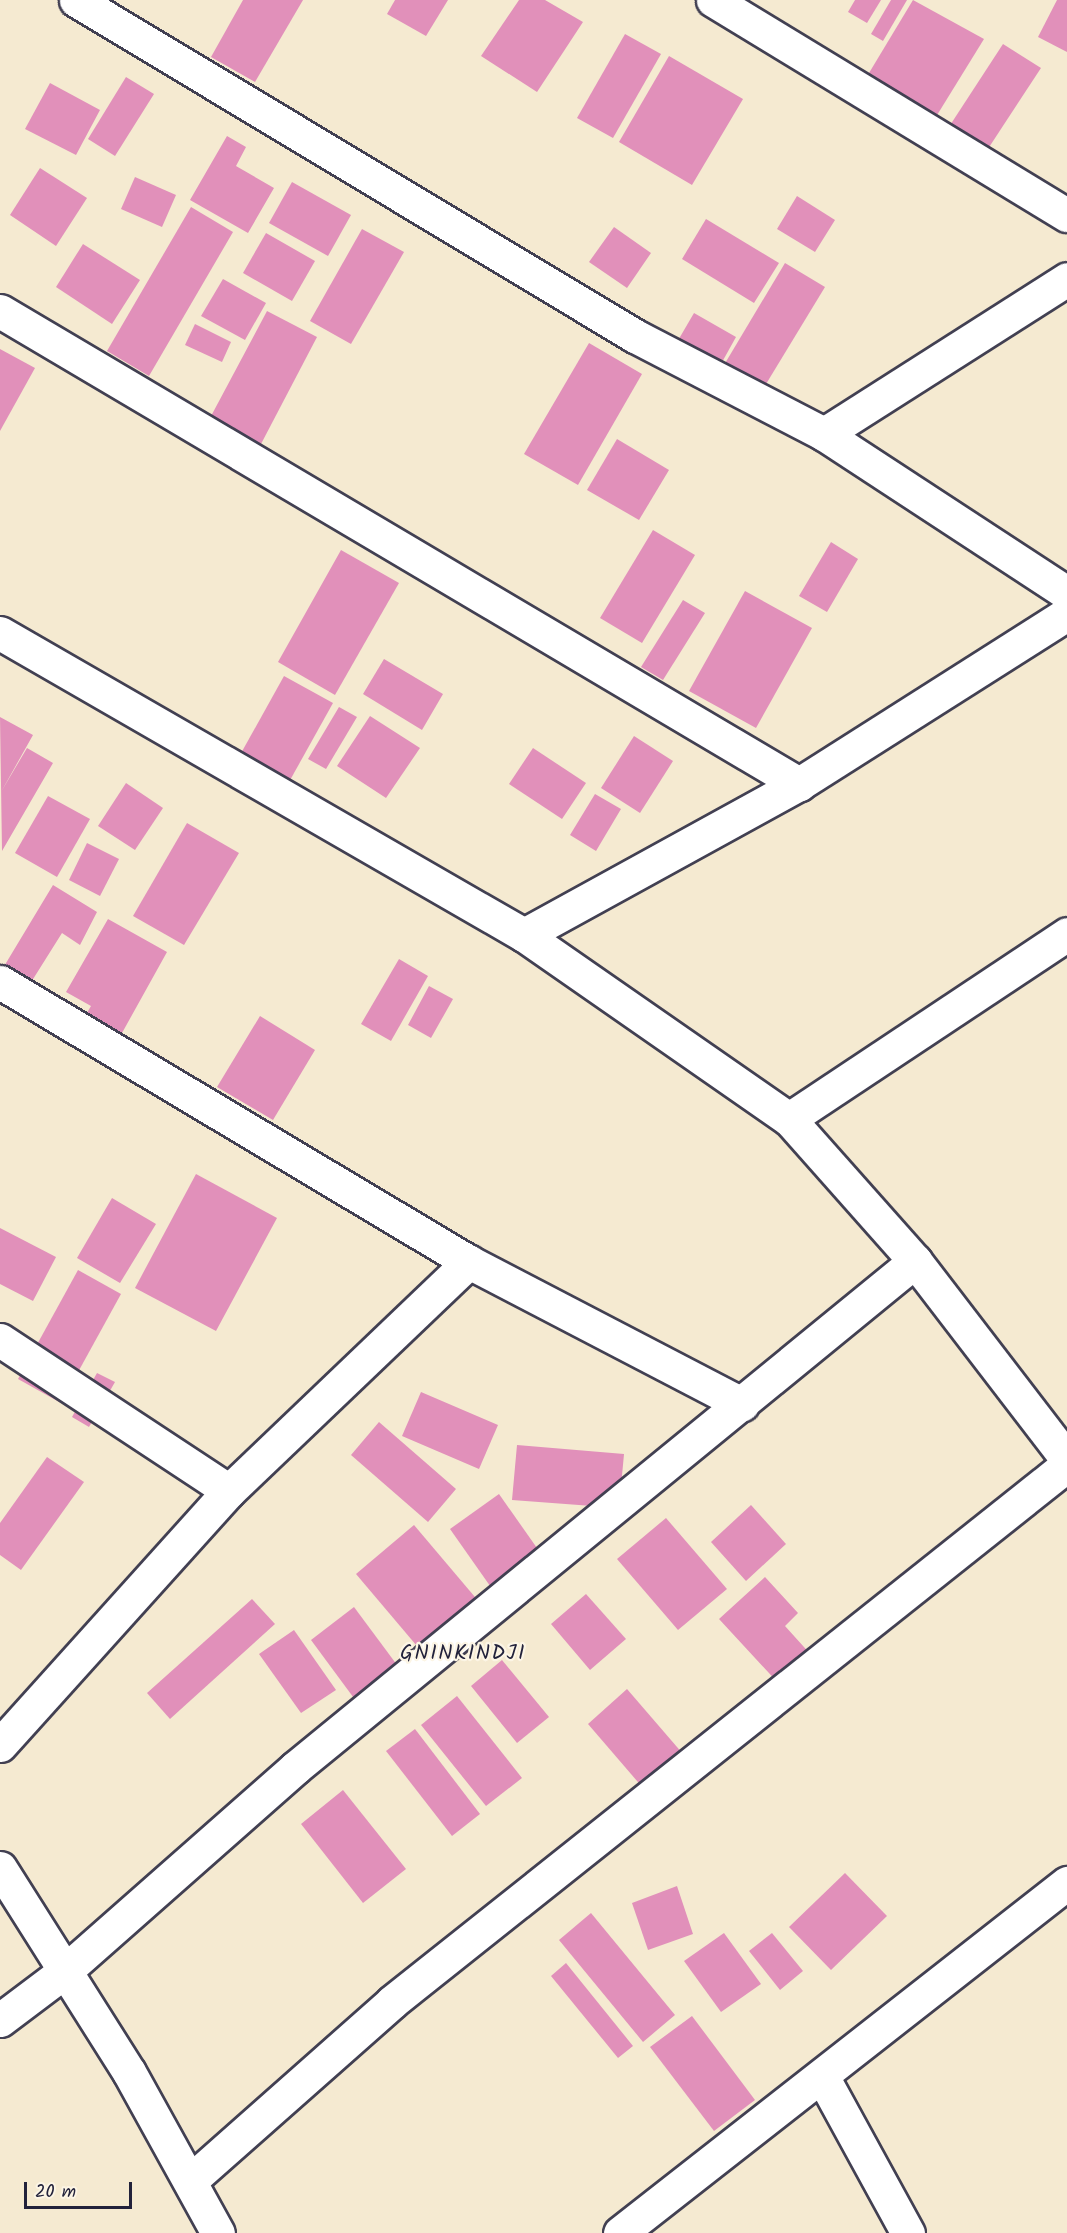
<!DOCTYPE html>
<style>
body{margin:0}
#map{position:relative;width:1067px;height:2233px;overflow:hidden;background:#f5ead1;font-family:Kalam,sans-serif}
div>[style]{position:absolute}
.building>*{inset:0;background:#e190ba}
.roads{filter:drop-shadow(2px 0 #424052) drop-shadow(-2px 0 #424052) drop-shadow(0 2px #424052) drop-shadow(0 -2px #424052)}
.minor>*{height:33px;margin:-16.5px;padding:0 16.5px;transform-origin:16.5px;border-radius:16.5px;background:#fff}
span{translate:-50% -50%;white-space:nowrap;text-align:center;line-height:1.15;-webkit-text-stroke:4.5px #fcf5e5;paint-order:stroke}
.quarter-label{font-size:21px;color:#22223b;letter-spacing:1.5px}
.scale{position:absolute;left:24px;top:2182px;width:108px;height:27px;box-sizing:border-box;border:3px solid #22223b;border-top:0;padding-left:8px;font-size:18px;line-height:21px;white-space:nowrap;color:#22223b;-webkit-text-stroke:4px #fcf5e5;paint-order:stroke}
</style>
<div id="map">
<div class="building">
<div style="clip-path:polygon(243px 0,303px 0,255px 82px,211px 57px)"></div>
<div style="clip-path:polygon(395px 0,448px 0,426px 36px,387px 14px)"></div>
<div style="clip-path:polygon(519px 0,545px 0,583px 22px,537px 92px,481px 56px)"></div>
<div style="clip-path:polygon(855px 0,881px 0,867px 23px,848px 12px)"></div>
<div style="clip-path:polygon(891px 0,907px 0,883px 41px,871px 34px)"></div>
<div style="clip-path:polygon(913px 0,984px 39px,934px 120px,866px 78px)"></div>
<div style="clip-path:polygon(1057px 0,1067px 0,1067px 52px,1038px 37px)"></div>
<div style="clip-path:polygon(625px 34px,661px 54px,613px 138px,577px 118px)"></div>
<div style="clip-path:polygon(1003px 44px,1041px 68px,980px 161px,943px 136px)"></div>
<div style="clip-path:polygon(669px 56px,743px 99px,692px 185px,619px 142px)"></div>
<div style="clip-path:polygon(126px 77px,154px 94px,115px 156px,88px 139px)"></div>
<div style="clip-path:polygon(50px 83px,100px 110px,76px 155px,25px 129px)"></div>
<div style="clip-path:polygon(227px 136px,246px 147px,236px 166px,274px 188px,248px 233px,190px 200px)"></div>
<div style="clip-path:polygon(40px 168px,87px 198px,56px 246px,10px 215px)"></div>
<div style="clip-path:polygon(135px 177px,176px 195px,162px 227px,121px 209px)"></div>
<div style="clip-path:polygon(292px 182px,351px 215px,328px 256px,269px 223px)"></div>
<div style="clip-path:polygon(797px 196px,835px 220px,815px 252px,777px 229px)"></div>
<div style="clip-path:polygon(191px 207px,233px 232px,149px 376px,107px 351px)"></div>
<div style="clip-path:polygon(706px 219px,779px 263px,754px 303px,682px 259px)"></div>
<div style="clip-path:polygon(614px 227px,651px 253px,627px 288px,589px 262px)"></div>
<div style="clip-path:polygon(362px 229px,404px 252px,351px 344px,310px 321px)"></div>
<div style="clip-path:polygon(266px 233px,315px 261px,292px 301px,243px 273px)"></div>
<div style="clip-path:polygon(83px 244px,140px 280px,112px 324px,56px 287px)"></div>
<div style="clip-path:polygon(785px 263px,825px 287px,763px 389px,724px 365px)"></div>
<div style="clip-path:polygon(223px 279px,266px 303px,245px 340px,201px 316px)"></div>
<div style="clip-path:polygon(267px 311px,317px 337px,261px 444px,210px 418px)"></div>
<div style="clip-path:polygon(694px 313px,736px 337px,716px 373px,673px 349px)"></div>
<div style="clip-path:polygon(195px 324px,231px 342px,222px 362px,185px 345px)"></div>
<div style="clip-path:polygon(589px 343px,642px 374px,578px 485px,524px 454px)"></div>
<div style="clip-path:polygon(0 349px,35px 368px,0 431px)"></div>
<div style="clip-path:polygon(617px 439px,669px 470px,639px 520px,587px 490px)"></div>
<div style="clip-path:polygon(653px 530px,695px 555px,642px 643px,600px 618px)"></div>
<div style="clip-path:polygon(831px 542px,858px 559px,827px 612px,799px 596px)"></div>
<div style="clip-path:polygon(341px 550px,399px 583px,335px 695px,278px 662px)"></div>
<div style="clip-path:polygon(745px 591px,812px 628px,756px 728px,689px 691px)"></div>
<div style="clip-path:polygon(683px 600px,705px 613px,663px 680px,641px 667px)"></div>
<div style="clip-path:polygon(384px 659px,443px 694px,422px 730px,363px 694px)"></div>
<div style="clip-path:polygon(284px 676px,333px 703px,279px 800px,230px 773px)"></div>
<div style="clip-path:polygon(339px 707px,357px 717px,326px 769px,308px 759px)"></div>
<div style="clip-path:polygon(370px 716px,420px 748px,386px 798px,337px 766px)"></div>
<div style="clip-path:polygon(0 717px,33px 735px,1px 792px,27px 748px,53px 763px,2px 851px)"></div>
<div style="clip-path:polygon(634px 736px,673px 761px,640px 813px,601px 788px)"></div>
<div style="clip-path:polygon(533px 748px,586px 783px,562px 819px,509px 784px)"></div>
<div style="clip-path:polygon(126px 783px,163px 808px,135px 850px,98px 826px)"></div>
<div style="clip-path:polygon(595px 794px,621px 809px,596px 851px,570px 835px)"></div>
<div style="clip-path:polygon(48px 796px,90px 819px,57px 877px,15px 853px)"></div>
<div style="clip-path:polygon(187px 823px,239px 853px,184px 945px,133px 916px)"></div>
<div style="clip-path:polygon(87px 843px,119px 859px,100px 896px,69px 880px)"></div>
<div style="clip-path:polygon(53px 885px,97px 912px,80px 945px,62px 933px,13px 1011px,0 1003px,0 973px)"></div>
<div style="clip-path:polygon(108px 919px,167px 952px,107px 1060px,71px 1040px,91px 1006px,66px 992px)"></div>
<div style="clip-path:polygon(399px 959px,428px 976px,391px 1041px,361px 1024px)"></div>
<div style="clip-path:polygon(429px 986px,453px 999px,431px 1038px,408px 1025px)"></div>
<div style="clip-path:polygon(260px 1016px,315px 1050px,273px 1120px,217px 1087px)"></div>
<div style="clip-path:polygon(196px 1174px,277px 1218px,216px 1331px,135px 1288px)"></div>
<div style="clip-path:polygon(112px 1198px,156px 1224px,120px 1283px,77px 1258px)"></div>
<div style="clip-path:polygon(0 1228px,56px 1257px,33px 1301px,0 1284px)"></div>
<div style="clip-path:polygon(78px 1270px,121px 1294px,61px 1403px,18px 1379px)"></div>
<div style="clip-path:polygon(97px 1373px,115px 1382px,89px 1427px,72px 1417px)"></div>
<div style="clip-path:polygon(421px 1392px,498px 1425px,479px 1469px,402px 1436px)"></div>
<div style="clip-path:polygon(379px 1422px,456px 1489px,428px 1522px,351px 1455px)"></div>
<div style="clip-path:polygon(517px 1445px,624px 1454px,619px 1508px,512px 1500px)"></div>
<div style="clip-path:polygon(47px 1457px,84px 1482px,21px 1570px,0 1555px,0 1523px)"></div>
<div style="clip-path:polygon(499px 1494px,544px 1558px,495px 1593px,450px 1529px)"></div>
<div style="clip-path:polygon(751px 1505px,786px 1544px,746px 1581px,711px 1542px)"></div>
<div style="clip-path:polygon(666px 1518px,727px 1589px,678px 1630px,617px 1559px)"></div>
<div style="clip-path:polygon(414px 1525px,491px 1616px,433px 1665px,356px 1574px)"></div>
<div style="clip-path:polygon(765px 1577px,798px 1613px,785px 1626px,813px 1657px,781px 1686px,719px 1619px)"></div>
<div style="clip-path:polygon(586px 1594px,626px 1639px,590px 1670px,551px 1624px)"></div>
<div style="clip-path:polygon(252px 1599px,275px 1624px,170px 1719px,147px 1693px)"></div>
<div style="clip-path:polygon(354px 1607px,403px 1673px,359px 1705px,311px 1640px)"></div>
<div style="clip-path:polygon(294px 1630px,336px 1690px,301px 1713px,259px 1654px)"></div>
<div style="clip-path:polygon(502px 1660px,549px 1717px,517px 1743px,471px 1686px)"></div>
<div style="clip-path:polygon(627px 1689px,702px 1776px,662px 1810px,588px 1724px)"></div>
<div style="clip-path:polygon(457px 1696px,522px 1778px,486px 1806px,421px 1725px)"></div>
<div style="clip-path:polygon(415px 1729px,480px 1814px,452px 1836px,386px 1751px)"></div>
<div style="clip-path:polygon(343px 1790px,406px 1869px,363px 1903px,301px 1824px)"></div>
<div style="clip-path:polygon(845px 1873px,887px 1916px,831px 1970px,789px 1927px)"></div>
<div style="clip-path:polygon(677px 1886px,693px 1934px,648px 1950px,632px 1903px)"></div>
<div style="clip-path:polygon(591px 1913px,675px 2015px,643px 2042px,559px 1940px)"></div>
<div style="clip-path:polygon(724px 1933px,761px 1984px,721px 2012px,684px 1961px)"></div>
<div style="clip-path:polygon(772px 1933px,803px 1971px,780px 1990px,749px 1951px)"></div>
<div style="clip-path:polygon(566px 1963px,633px 2046px,618px 2058px,551px 1976px)"></div>
<div style="clip-path:polygon(692px 2016px,755px 2100px,714px 2131px,650px 2047px)"></div>
</div>
<div class="roads">
<div class="minor">
<div style="left:76px;top:0;width:652px;rotate:31.01deg"></div>
<div style="left:635px;top:336px;width:213px;rotate:27.4deg"></div>
<div style="left:824px;top:434px;width:290px;rotate:33.2deg"></div>
<div style="left:713px;top:0;width:414px;rotate:31.3deg"></div>
<div style="left:0;top:311px;width:929px;rotate:30.63deg"></div>
<div style="left:824px;top:434px;width:288px;rotate:-32.5deg"></div>
<div style="left:0;top:633px;width:605px;rotate:29.96deg"></div>
<div style="left:524px;top:935px;width:323px;rotate:34.8deg"></div>
<div style="left:789px;top:1119px;width:190px;rotate:48.4deg"></div>
<div style="left:915px;top:1261px;width:250px;rotate:52.5deg"></div>
<div style="left:524px;top:935px;width:314px;rotate:-28.8deg"></div>
<div style="left:799px;top:784px;width:317px;rotate:-32.4deg"></div>
<div style="left:0;top:982px;width:546px;rotate:30.84deg"></div>
<div style="left:469px;top:1262px;width:308px;rotate:27.5deg"></div>
<div style="left:789px;top:1119px;width:334px;rotate:-33.6deg"></div>
<div style="left:0;top:1340px;width:274px;rotate:33.4deg"></div>
<div style="left:0;top:1745px;width:342px;rotate:-48deg"></div>
<div style="left:229px;top:1491px;width:332px;rotate:-43.7deg"></div>
<div style="left:0;top:1868px;width:241px;rotate:57.7deg"></div>
<div style="left:129px;top:2072px;width:184px;rotate:61.1deg"></div>
<div style="left:0;top:2020px;width:81px;rotate:-37deg"></div>
<div style="left:65px;top:1971px;width:307px;rotate:-41.4deg"></div>
<div style="left:295px;top:1768px;width:801px;rotate:-39.27deg"></div>
<div style="left:823px;top:2078px;width:177px;rotate:61.3deg"></div>
<div style="left:190px;top:2181px;width:270px;rotate:-41.5deg"></div>
<div style="left:392px;top:2002px;width:863px;rotate:-38.5deg"></div>
<div style="left:620px;top:2233px;width:568px;rotate:-38.06deg"></div>
</div>
</div>
<div class="quarter-label">
<span style="left:463px;top:1654px">GNINKINDJI</span>
</div>
<div class="scale">20 m</div>
</div>
